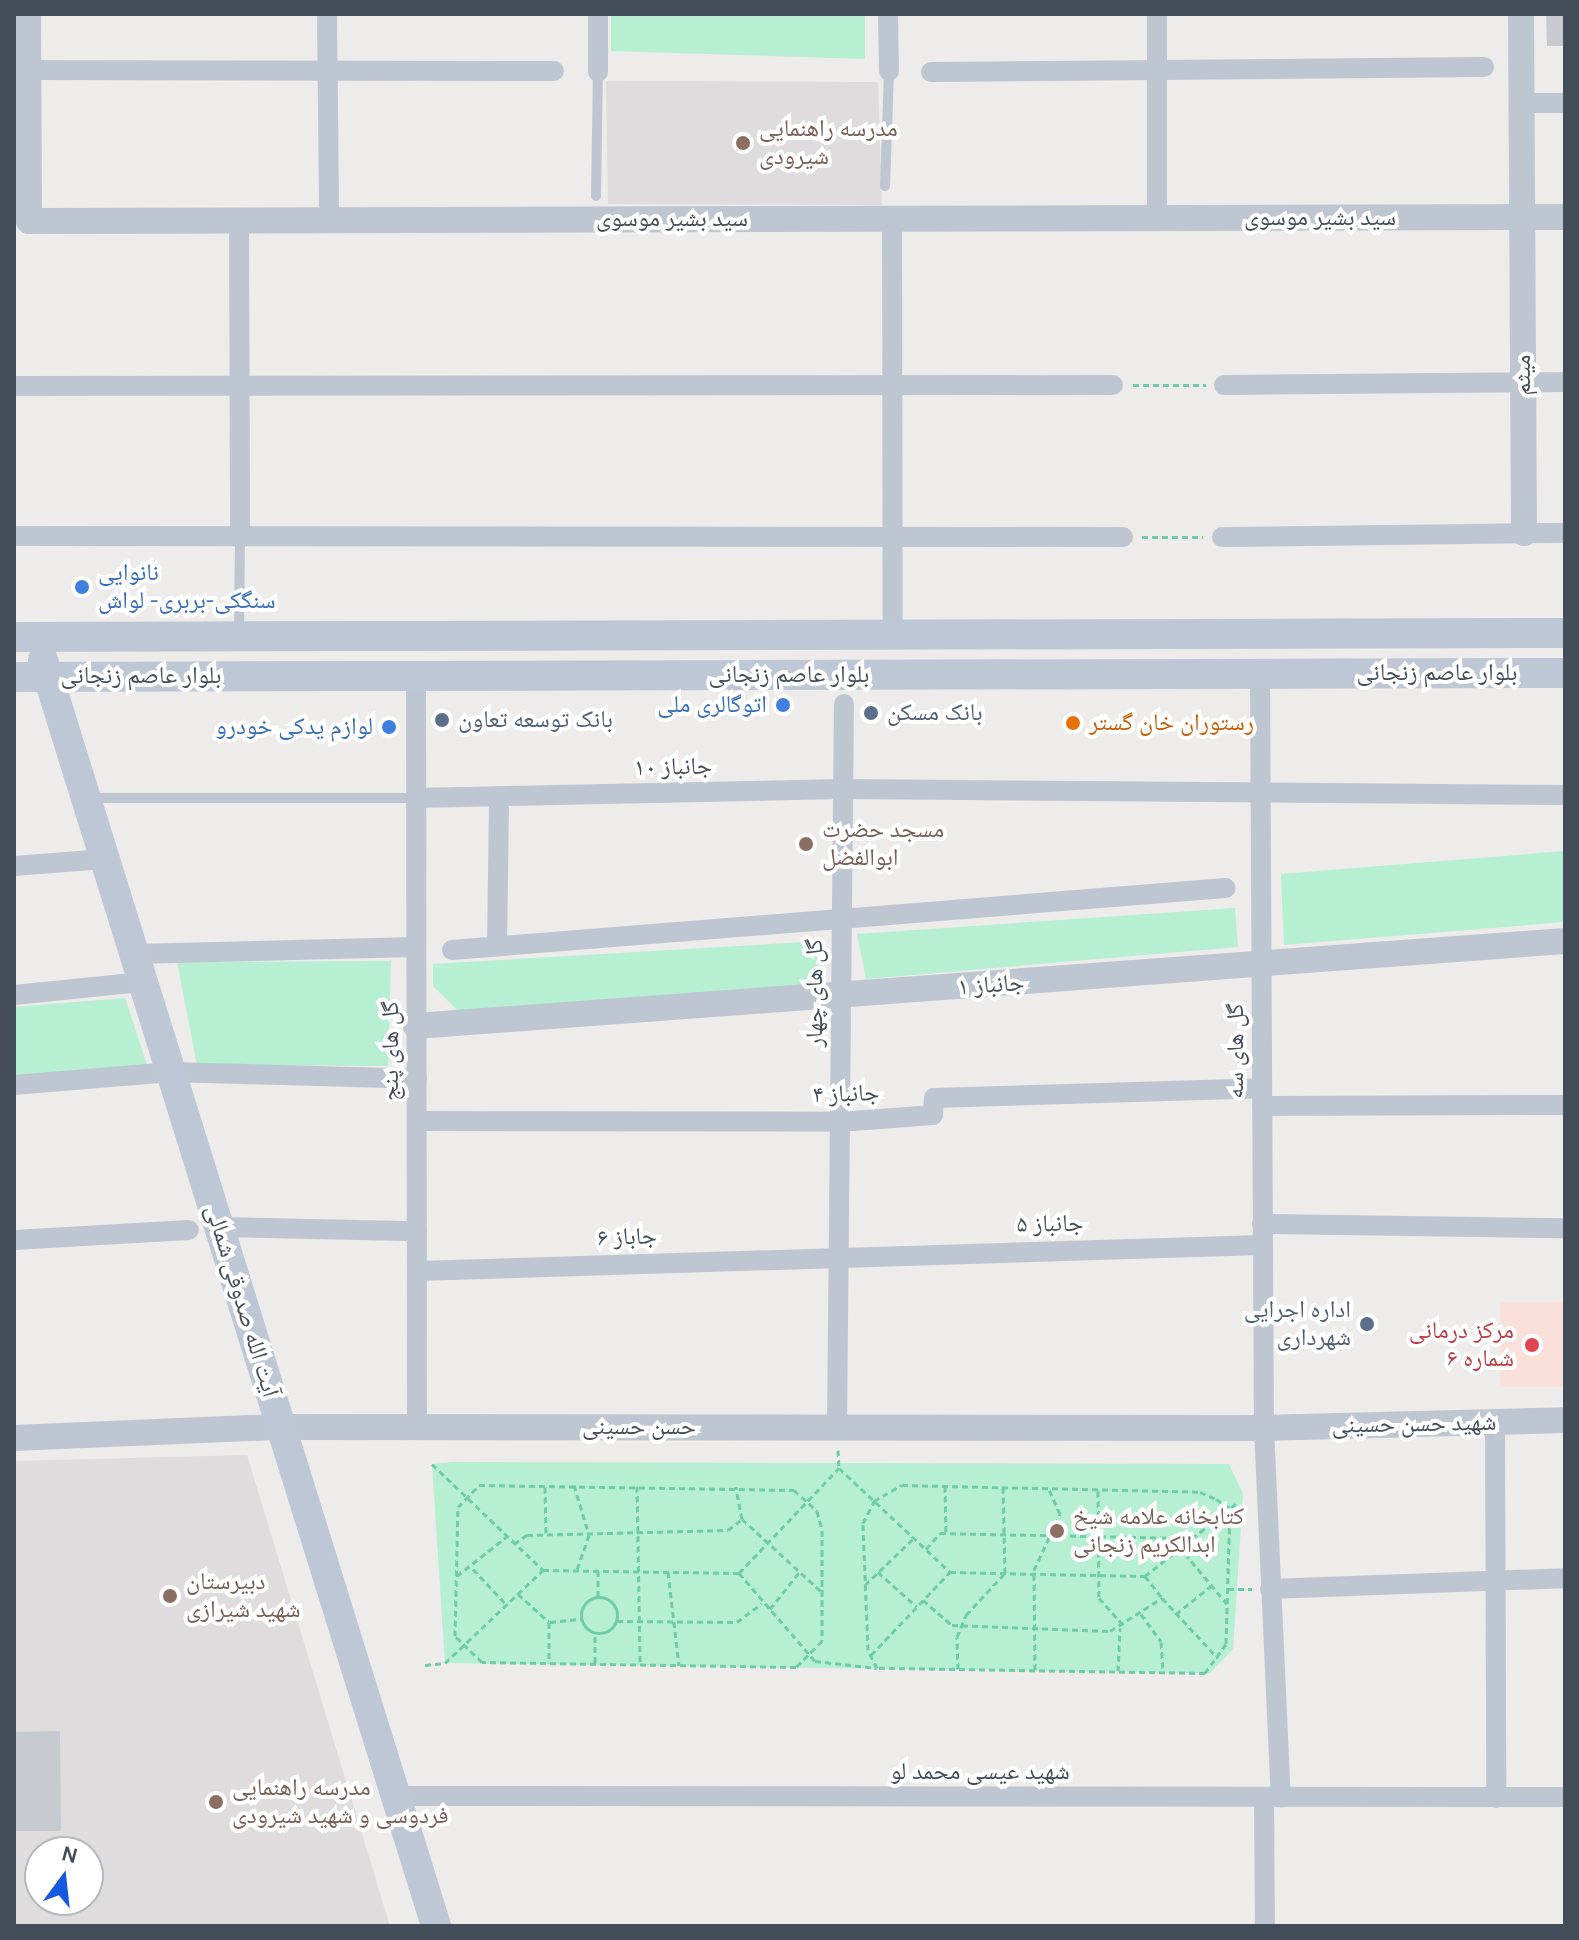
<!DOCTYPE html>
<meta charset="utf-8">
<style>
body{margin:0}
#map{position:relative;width:1579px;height:1940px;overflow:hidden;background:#eeebeb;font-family:Karla,"Noto Naskh Arabic",sans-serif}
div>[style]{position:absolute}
.education>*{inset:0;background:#dfdcdd}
.medical>*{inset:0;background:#fbdfd9}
.green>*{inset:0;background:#b6efd1}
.building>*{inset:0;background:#c8cad1}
.path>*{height:3px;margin-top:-1.5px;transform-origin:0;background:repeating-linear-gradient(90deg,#6ecda7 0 6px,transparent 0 10px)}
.path>.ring{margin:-1.5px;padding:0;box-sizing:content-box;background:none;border:3px solid #6ecda7;border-radius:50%}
.service>*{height:10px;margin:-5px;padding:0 5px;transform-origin:5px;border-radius:5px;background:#bec6d2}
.minor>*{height:20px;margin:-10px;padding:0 10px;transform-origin:10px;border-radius:10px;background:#bec6d2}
.tertiary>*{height:26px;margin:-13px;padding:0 13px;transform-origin:13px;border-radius:13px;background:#bec6d2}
.secondary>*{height:30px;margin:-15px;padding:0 15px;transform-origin:15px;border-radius:15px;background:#bdc7d6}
.dots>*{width:22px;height:22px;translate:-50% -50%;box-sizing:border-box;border:4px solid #fff;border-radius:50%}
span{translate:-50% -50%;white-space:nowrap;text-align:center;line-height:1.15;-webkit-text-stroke:8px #fff;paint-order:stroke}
.education-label{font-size:24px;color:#785e54}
.left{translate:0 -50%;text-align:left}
.street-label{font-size:24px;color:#434d59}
.shop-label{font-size:24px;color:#366cbe}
.right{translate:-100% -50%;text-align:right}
.service-label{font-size:24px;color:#4e5e75}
.food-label{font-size:24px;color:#c56008}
.health-label{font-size:24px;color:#be3a42}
.frame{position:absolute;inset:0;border:16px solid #434d59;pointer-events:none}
.north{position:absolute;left:24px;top:1836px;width:80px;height:80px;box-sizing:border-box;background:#fff;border:2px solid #b4b8bd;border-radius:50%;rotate:15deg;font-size:22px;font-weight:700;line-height:32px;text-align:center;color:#434d59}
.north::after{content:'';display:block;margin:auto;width:28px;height:36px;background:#145ae0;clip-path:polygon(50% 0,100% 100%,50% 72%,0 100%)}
</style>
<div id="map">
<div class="education">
<div style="clip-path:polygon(606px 81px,878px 82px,882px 205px,608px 204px)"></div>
<div style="clip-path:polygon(evenodd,247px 1455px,390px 1926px,14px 1926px,14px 1461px,247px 1455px,40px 1852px,88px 1852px,88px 1900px,40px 1900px,40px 1852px)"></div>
</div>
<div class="medical">
<div style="clip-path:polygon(1500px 1302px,1565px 1302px,1565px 1387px,1500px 1387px)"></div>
</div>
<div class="green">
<div style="clip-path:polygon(611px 14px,865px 14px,865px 59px,611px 51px)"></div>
<div style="clip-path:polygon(1565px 851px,1565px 922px,1284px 945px,1281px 874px)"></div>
<div style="clip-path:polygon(1235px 908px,1238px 947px,866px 979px,857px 934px)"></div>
<div style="clip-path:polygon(821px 941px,822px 986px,458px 1011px,433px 986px,433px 964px)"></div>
<div style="clip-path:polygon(391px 961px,388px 1066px,197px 1065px,177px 962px)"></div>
<div style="clip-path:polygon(125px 998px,147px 1065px,14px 1076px,14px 1007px)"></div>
<div style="clip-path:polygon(453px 1462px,1229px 1464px,1243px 1494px,1233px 1649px,1210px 1673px,445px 1663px,432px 1464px)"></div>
</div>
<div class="building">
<div style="clip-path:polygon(1546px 14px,1565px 14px,1565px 46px,1547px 46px)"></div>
<div style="clip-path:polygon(60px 1731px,61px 1831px,14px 1831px,14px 1732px)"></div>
</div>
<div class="path">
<div style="left:1133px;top:385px;width:73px"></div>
<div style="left:1142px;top:537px;width:61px"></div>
<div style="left:838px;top:1450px;width:18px;rotate:87deg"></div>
<div style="left:839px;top:1468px;width:152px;rotate:43.1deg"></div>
<div style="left:950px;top:1572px;width:195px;rotate:1.2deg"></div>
<div style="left:1145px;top:1576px;width:119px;rotate:-38.5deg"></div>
<div style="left:432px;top:1464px;width:153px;rotate:43.7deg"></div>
<div style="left:543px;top:1570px;width:196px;rotate:0.9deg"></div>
<div style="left:739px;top:1573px;width:145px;rotate:-46.4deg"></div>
<div style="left:479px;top:1485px;width:315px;rotate:0.9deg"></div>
<div style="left:794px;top:1490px;width:31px;rotate:42deg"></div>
<div style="left:817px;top:1511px;width:20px;rotate:75deg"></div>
<div style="left:822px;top:1530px;width:111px;rotate:90deg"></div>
<div style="left:822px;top:1641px;width:37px;rotate:135deg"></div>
<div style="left:796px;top:1667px;width:314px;rotate:-179.1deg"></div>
<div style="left:482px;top:1662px;width:37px;rotate:-136deg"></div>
<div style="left:455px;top:1636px;width:129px;rotate:-88.7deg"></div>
<div style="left:458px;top:1507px;width:30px;rotate:-46deg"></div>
<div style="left:574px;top:1485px;width:52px;rotate:73.3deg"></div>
<div style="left:589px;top:1535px;width:36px;rotate:109deg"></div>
<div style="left:902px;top:1485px;width:298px;rotate:1.3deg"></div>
<div style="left:1200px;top:1492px;width:17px;rotate:24deg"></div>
<div style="left:1216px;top:1499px;width:17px;rotate:33deg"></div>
<div style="left:1230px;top:1508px;width:136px;rotate:91.7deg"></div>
<div style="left:1226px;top:1644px;width:36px;rotate:126deg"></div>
<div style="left:1205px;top:1673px;width:328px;rotate:-179.1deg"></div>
<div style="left:877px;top:1668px;width:20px;rotate:-117deg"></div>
<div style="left:868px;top:1650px;width:127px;rotate:-92.3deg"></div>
<div style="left:863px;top:1523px;width:25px;rotate:-63deg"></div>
<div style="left:874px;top:1501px;width:32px;rotate:-30deg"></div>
<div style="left:637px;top:1486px;width:179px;rotate:89deg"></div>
<div style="left:945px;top:1486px;width:47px;rotate:88.8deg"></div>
<div style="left:545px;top:1487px;width:48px;rotate:88.8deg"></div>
<div style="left:1098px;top:1491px;width:107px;rotate:89.5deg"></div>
<div style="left:1099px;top:1598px;width:39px;rotate:48deg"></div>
<div style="left:742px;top:1519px;width:108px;rotate:42.4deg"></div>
<div style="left:514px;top:1544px;width:16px;rotate:-35deg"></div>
<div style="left:527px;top:1535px;width:201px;rotate:-1.4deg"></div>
<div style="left:728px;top:1530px;width:18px;rotate:-38deg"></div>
<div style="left:742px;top:1519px;width:33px;rotate:-101deg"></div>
<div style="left:926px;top:1549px;width:21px;rotate:-49deg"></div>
<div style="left:940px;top:1533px;width:232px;rotate:1.2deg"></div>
<div style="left:1172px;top:1538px;width:86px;rotate:50.2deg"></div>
<div style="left:473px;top:1569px;width:48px;rotate:46.7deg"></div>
<div style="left:598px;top:1571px;width:26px;rotate:90deg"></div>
<div style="left:668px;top:1572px;width:94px;rotate:83.3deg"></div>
<div style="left:878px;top:1572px;width:52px;rotate:41.9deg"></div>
<div style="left:739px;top:1573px;width:116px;rotate:49.2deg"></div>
<div style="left:815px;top:1661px;width:62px;rotate:6.4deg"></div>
<div style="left:457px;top:1576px;width:63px;rotate:-38.5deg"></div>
<div style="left:1145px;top:1576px;width:28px;rotate:52deg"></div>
<div style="left:865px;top:1585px;width:68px;rotate:-43.8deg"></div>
<div style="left:1228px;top:1589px;width:24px"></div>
<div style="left:518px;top:1594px;width:42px;rotate:42.1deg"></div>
<div style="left:549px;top:1622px;width:41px;rotate:90deg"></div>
<div class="ring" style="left:581px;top:1597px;width:33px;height:33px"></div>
<div style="left:923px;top:1600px;width:38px;rotate:41deg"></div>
<div style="left:952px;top:1625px;width:158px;rotate:2.2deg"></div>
<div style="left:1110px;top:1631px;width:62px;rotate:-32.4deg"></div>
<div style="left:1162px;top:1598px;width:82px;rotate:47deg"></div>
<div style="left:770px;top:1609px;width:48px;rotate:-51.7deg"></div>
<div style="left:1141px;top:1614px;width:34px;rotate:54deg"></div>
<div style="left:1161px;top:1642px;width:30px;rotate:86deg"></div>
<div style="left:1176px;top:1614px;width:45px;rotate:-38.7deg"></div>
<div style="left:617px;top:1621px;width:120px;rotate:0.5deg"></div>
<div style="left:737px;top:1622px;width:31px;rotate:-37deg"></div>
<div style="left:550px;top:1622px;width:31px;rotate:-6deg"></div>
<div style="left:871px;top:1655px;width:115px;rotate:-46.4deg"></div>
<div style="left:595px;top:1663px;width:28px;rotate:-90deg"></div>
<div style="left:425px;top:1665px;width:20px;rotate:-6deg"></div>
<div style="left:445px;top:1663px;width:135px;rotate:-43.5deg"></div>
<div style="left:958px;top:1669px;width:32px;rotate:-92deg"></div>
<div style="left:957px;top:1637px;width:24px;rotate:-68deg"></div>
<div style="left:966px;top:1615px;width:57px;rotate:-47.1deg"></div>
<div style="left:1005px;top:1573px;width:85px;rotate:-91.3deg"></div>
<div style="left:1035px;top:1670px;width:100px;rotate:-90.6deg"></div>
<div style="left:1034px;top:1570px;width:62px;rotate:-65.1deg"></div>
<div style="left:1060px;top:1514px;width:27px;rotate:-114deg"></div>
<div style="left:1118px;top:1671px;width:43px;rotate:-87.3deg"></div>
</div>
<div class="service">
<div style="left:885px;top:186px;width:115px;rotate:-88deg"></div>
<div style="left:596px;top:196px;width:124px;rotate:-89.1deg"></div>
<div style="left:239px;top:632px;width:94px;rotate:-89.4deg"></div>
<div style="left:90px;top:798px;width:326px"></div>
</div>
<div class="minor">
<div style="left:327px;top:14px;width:206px;rotate:89.4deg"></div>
<div style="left:888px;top:14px;width:57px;rotate:89deg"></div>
<div style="left:28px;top:70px;width:526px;rotate:0.11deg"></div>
<div style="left:598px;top:72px;width:58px;rotate:-90deg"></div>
<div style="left:931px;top:72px;width:553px;rotate:-0.52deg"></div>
<div style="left:1522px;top:103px;width:43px"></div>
<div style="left:1157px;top:218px;width:204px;rotate:-90deg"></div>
<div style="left:892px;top:219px;width:416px;rotate:89.9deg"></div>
<div style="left:239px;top:220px;width:318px;rotate:89.8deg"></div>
<div style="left:1224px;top:385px;width:341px;rotate:-0.5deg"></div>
<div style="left:14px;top:386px;width:1099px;rotate:-0.05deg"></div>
<div style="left:14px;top:536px;width:1109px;rotate:0.05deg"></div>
<div style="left:1222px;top:537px;width:343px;rotate:-0.7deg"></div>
<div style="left:1260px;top:674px;width:754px;rotate:89.7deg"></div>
<div style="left:1264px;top:1428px;width:370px;rotate:87.4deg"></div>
<div style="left:416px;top:675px;width:751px;rotate:89.92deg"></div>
<div style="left:416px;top:798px;width:427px;rotate:-1.2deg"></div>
<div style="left:843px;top:789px;width:722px;rotate:0.48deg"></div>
<div style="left:14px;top:866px;width:91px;rotate:-4.4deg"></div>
<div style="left:497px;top:946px;width:150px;rotate:-89.2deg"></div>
<div style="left:452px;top:950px;width:776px;rotate:-4.58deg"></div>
<div style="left:134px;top:954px;width:282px;rotate:-1.4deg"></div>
<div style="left:14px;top:995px;width:130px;rotate:-5.8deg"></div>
<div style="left:14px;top:1085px;width:158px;rotate:-4.7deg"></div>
<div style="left:171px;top:1072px;width:246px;rotate:1.6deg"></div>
<div style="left:1262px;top:1106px;width:303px;rotate:-0.2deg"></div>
<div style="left:417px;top:1121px;width:423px;rotate:0.1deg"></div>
<div style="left:840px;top:1122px;width:93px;rotate:-4.3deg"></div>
<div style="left:933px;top:1115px;width:17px;rotate:-87deg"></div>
<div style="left:934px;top:1098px;width:328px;rotate:-1.7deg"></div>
<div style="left:1262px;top:1224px;width:303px;rotate:0.8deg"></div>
<div style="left:219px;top:1227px;width:198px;rotate:1.2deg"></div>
<div style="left:14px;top:1240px;width:175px;rotate:-3.3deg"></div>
<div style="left:417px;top:1271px;width:846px;rotate:-1.76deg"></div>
<div style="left:1495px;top:1422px;width:376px;rotate:89.8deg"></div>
<div style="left:837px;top:1427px;width:723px;rotate:-89.45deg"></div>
<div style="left:1270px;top:1589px;width:295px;rotate:-2.1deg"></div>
<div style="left:396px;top:1796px;width:1169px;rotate:0.05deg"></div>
<div style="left:1264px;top:1798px;width:128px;rotate:89.6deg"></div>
</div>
<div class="tertiary">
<div style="left:28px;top:14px;width:207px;rotate:89.7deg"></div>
<div style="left:29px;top:221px;width:1536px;rotate:-0.15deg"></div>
<div style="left:1521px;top:14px;width:519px;rotate:89.67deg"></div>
<div style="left:416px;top:1026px;width:1152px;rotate:-4.23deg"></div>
<div style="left:14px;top:1438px;width:267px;rotate:-2.4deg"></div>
<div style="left:281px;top:1427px;width:983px;rotate:0.06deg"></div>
<div style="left:1264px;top:1428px;width:301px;rotate:-1.5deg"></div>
</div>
<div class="secondary">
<div style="left:14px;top:637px;width:1551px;rotate:-0.15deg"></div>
<div style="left:43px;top:660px;width:1326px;rotate:72.75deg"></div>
<div style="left:14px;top:677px;width:1551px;rotate:-0.15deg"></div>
</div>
<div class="dots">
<div style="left:743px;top:143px;background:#8d6e63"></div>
<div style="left:82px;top:587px;background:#3f7fe0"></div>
<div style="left:783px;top:705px;background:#3f7fe0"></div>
<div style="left:871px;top:713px;background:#5c6f8a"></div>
<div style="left:442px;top:720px;background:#5c6f8a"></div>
<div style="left:1073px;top:723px;background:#e8710a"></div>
<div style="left:389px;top:727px;background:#3f7fe0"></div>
<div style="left:806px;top:844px;background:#8d6e63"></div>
<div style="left:1367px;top:1324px;background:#5c6f8a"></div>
<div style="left:1532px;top:1345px;background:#e0444e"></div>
<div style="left:1057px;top:1531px;background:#8d6e63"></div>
<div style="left:170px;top:1596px;background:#8d6e63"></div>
<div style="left:216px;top:1802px;background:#8d6e63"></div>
</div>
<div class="education-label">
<span class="left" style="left:759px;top:143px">مدرسه راهنمایی<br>شیرودی</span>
<span class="left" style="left:822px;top:844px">مسجد حضرت<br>ابوالفضل</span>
<span class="left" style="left:1073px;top:1531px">کتابخانه علامه شیخ<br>ابدالکریم زنجانی</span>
<span class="left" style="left:186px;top:1596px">دبیرستان<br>شهید شیرازی</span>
<span class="left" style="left:232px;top:1802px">مدرسه راهنمایی<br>فردوسی و شهید شیرودی</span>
</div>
<div class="street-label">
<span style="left:1320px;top:218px">سید بشیر موسوی</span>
<span style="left:672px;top:219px">سید بشیر موسوی</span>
<span style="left:1523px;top:375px;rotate:-90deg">میثم</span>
<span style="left:1437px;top:673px">بلوار عاصم زنجانی</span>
<span style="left:789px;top:675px">بلوار عاصم زنجانی</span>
<span style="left:141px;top:676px">بلوار عاصم زنجانی</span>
<span style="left:673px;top:767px;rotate:-1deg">جانباز ۱۰</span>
<span style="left:991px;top:985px;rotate:-4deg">جانباز ۱</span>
<span style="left:815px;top:993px;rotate:-90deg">گل های چهار</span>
<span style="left:391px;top:1051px;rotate:-90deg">گل های پنج</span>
<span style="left:1236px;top:1051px;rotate:-90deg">گل های سه</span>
<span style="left:846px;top:1094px;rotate:-2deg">جانباز ۴</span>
<span style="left:1050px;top:1224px;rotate:-1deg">جانباز ۵</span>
<span style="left:627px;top:1237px;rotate:-2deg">جاباز ۶</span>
<span style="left:242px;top:1301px;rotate:73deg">آیت الله صدوقی شمالی</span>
<span style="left:1414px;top:1424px;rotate:-1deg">شهید حسن حسینی</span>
<span style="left:639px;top:1427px">حسن حسینی</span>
<span style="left:980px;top:1772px">شهید عیسی محمد لو</span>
</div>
<div class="shop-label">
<span class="left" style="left:98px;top:587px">نانوایی<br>سنگکی-بربری- لواش</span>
<span class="right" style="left:767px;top:705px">اتوگالری ملی</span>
<span class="right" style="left:373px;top:727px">لوازم یدکی خودرو</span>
</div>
<div class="service-label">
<span class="left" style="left:887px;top:713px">بانک مسکن</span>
<span class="left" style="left:458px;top:720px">بانک توسعه تعاون</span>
<span class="right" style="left:1351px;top:1324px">اداره اجرایی<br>شهرداری</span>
</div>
<div class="food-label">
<span class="left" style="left:1089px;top:723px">رستوران خان گستر</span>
</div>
<div class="health-label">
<span class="right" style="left:1514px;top:1345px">مرکز درمانی<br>شماره ۶</span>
</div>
<div class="frame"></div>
<div class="north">N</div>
</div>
